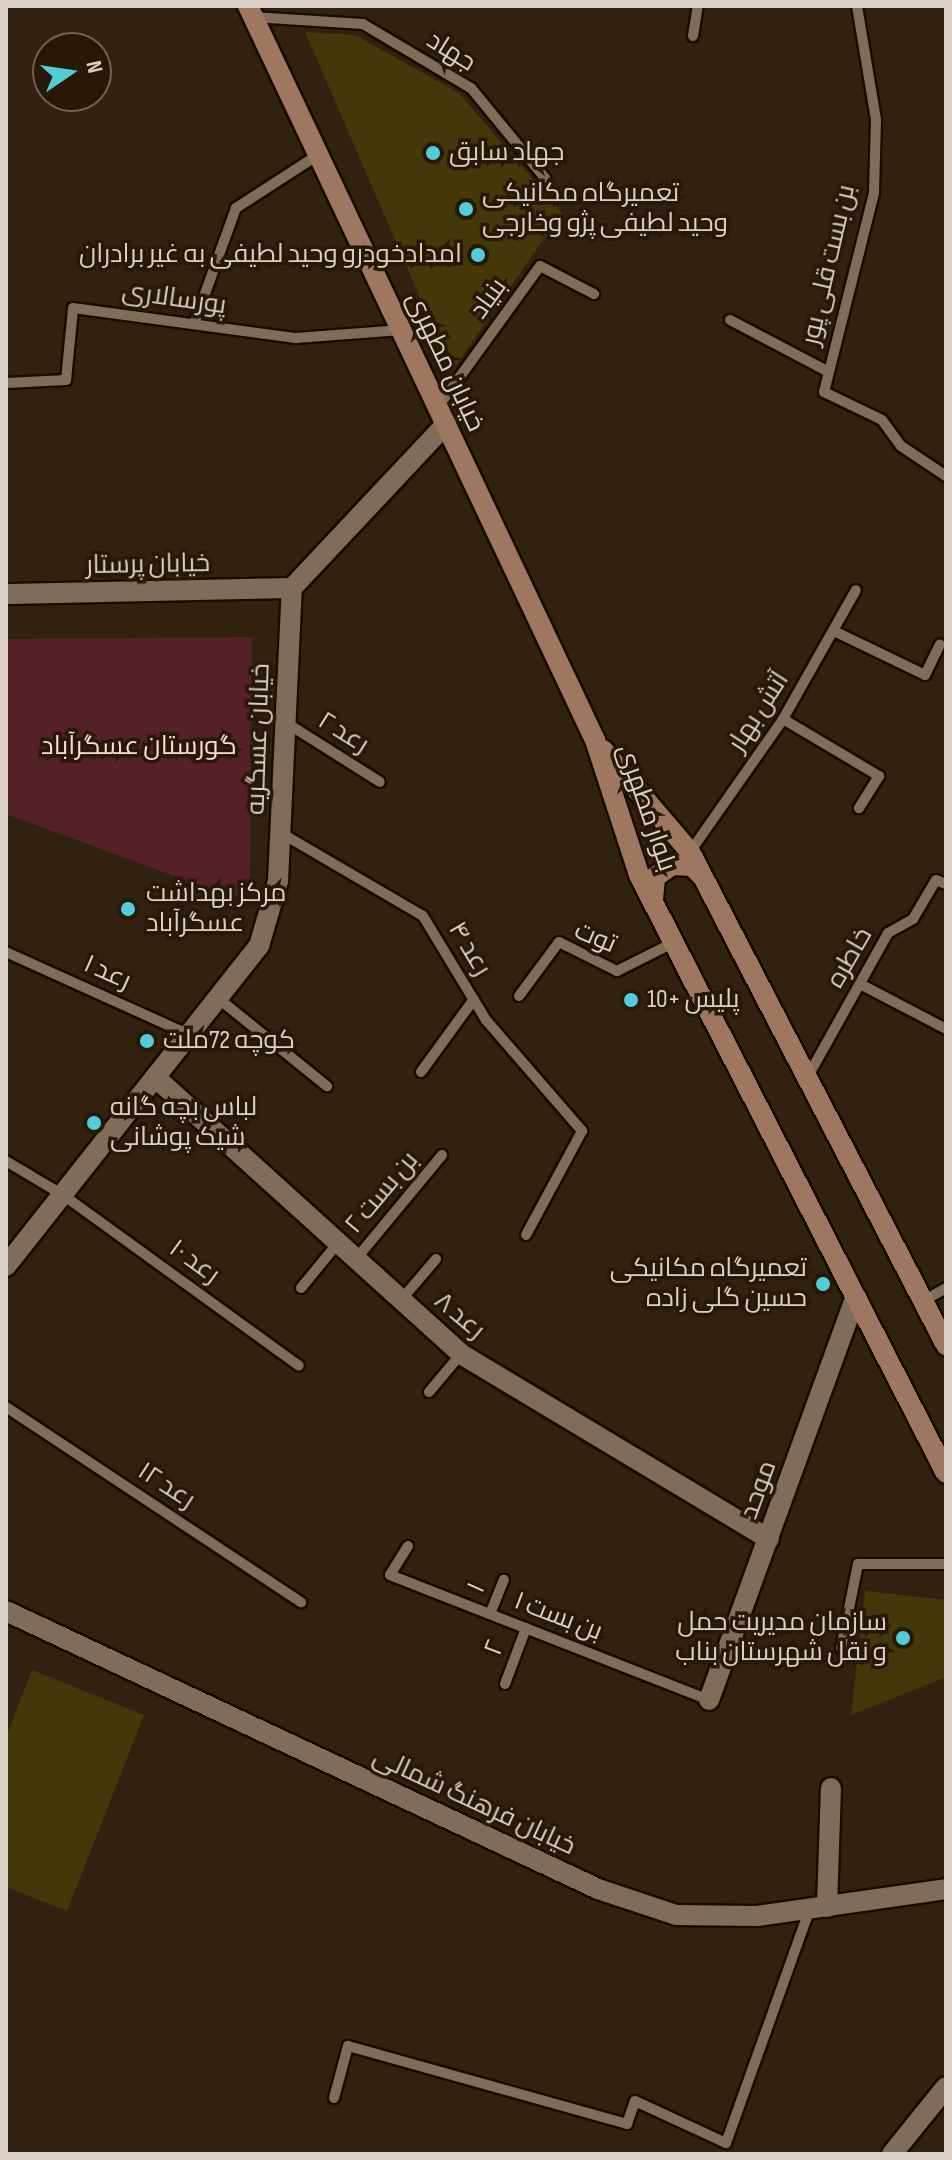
<!DOCTYPE html>
<meta charset="utf-8">
<style>
body{margin:0}
#map{position:relative;width:952px;height:2160px;overflow:hidden;background:#312210;font-family:"Sofia Sans Condensed",Cairo,sans-serif}
div>[style]{position:absolute}
.green>*{inset:0;background:#552128}
.building>*{inset:0;background:#43380a}
.roads{filter:drop-shadow(2px 0 #180b00) drop-shadow(-2px 0 #180b00) drop-shadow(0 2px #180b00) drop-shadow(0 -2px #180b00)}
.service>*{height:10px;margin:-5px;padding:0 5px;transform-origin:5px;border-radius:5px;background:#7f6c59}
.minor>*{height:20px;margin:-10px;padding:0 10px;transform-origin:10px;border-radius:10px;background:#7f6c59}
.secondary>*{height:20px;margin:-10px;padding:0 10px;transform-origin:10px;border-radius:10px;background:#9e7760}
.dots>*{width:22px;height:22px;translate:-50% -50%;box-sizing:border-box;border:4px solid #271807;border-radius:50%}
span{translate:-50% -50%;white-space:nowrap;text-align:center;line-height:1.15;-webkit-text-stroke:7px #271807;paint-order:stroke}
.street-label{font-size:26px;color:#dad0c6}
.poi-label{font-size:26px;color:#dad0c6}
.left{translate:0 -50%;text-align:left}
.right{translate:-100% -50%;text-align:right}
.park-label{font-size:26px;color:#ffd8d9}
.frame{position:absolute;inset:0;border:8px solid #dad0c6;pointer-events:none}
.north{position:absolute;left:32px;top:32px;width:80px;height:80px;box-sizing:border-box;background:#271807;border:2px solid #6f6253;border-radius:50%;rotate:77deg;font-size:22px;font-weight:700;line-height:32px;text-align:center;color:#dad0c6}
.north::after{content:'';display:block;margin:auto;width:28px;height:36px;background:#52ccd6;clip-path:polygon(50% 0,100% 100%,50% 72%,0 100%)}
</style>
<div id="map">
<div class="green">
<div style="clip-path:polygon(252px 637px,250px 875px,245px 902px,6px 814px,6px 639px)"></div>
</div>
<div class="building">
<div style="clip-path:polygon(305px 32px,355px 35px,459px 93px,562px 213px,452px 371px)"></div>
<div style="clip-path:polygon(865px 1591px,946px 1600px,946px 1677px,851px 1715px)"></div>
<div style="clip-path:polygon(32px 1670px,144px 1715px,67px 1911px,6px 1887px,6px 1737px)"></div>
</div>
<div class="roads">
<div class="service">
<div style="left:857px;top:6px;width:116px;rotate:80.5deg"></div>
<div style="left:876px;top:120px;width:73px;rotate:91.6deg"></div>
<div style="left:874px;top:193px;width:205px;rotate:104.1deg"></div>
<div style="left:824px;top:392px;width:64px;rotate:25.8deg"></div>
<div style="left:882px;top:420px;width:32px;rotate:54deg"></div>
<div style="left:901px;top:446px;width:54px;rotate:33.7deg"></div>
<div style="left:253px;top:17px;width:110px;rotate:3.6deg"></div>
<div style="left:363px;top:24px;width:126px;rotate:30.7deg"></div>
<div style="left:471px;top:88px;width:117px;rotate:50.6deg"></div>
<div style="left:693px;top:36px;width:30px;rotate:-81deg"></div>
<div style="left:730px;top:320px;width:110px;rotate:27.7deg"></div>
<div style="left:194px;top:324px;width:123px;rotate:-70.1deg"></div>
<div style="left:236px;top:208px;width:98px;rotate:-32.9deg"></div>
<div style="left:6px;top:383px;width:60px;rotate:-2.9deg"></div>
<div style="left:66px;top:380px;width:72px;rotate:-84.4deg"></div>
<div style="left:73px;top:308px;width:225px;rotate:7.7deg"></div>
<div style="left:296px;top:338px;width:106px;rotate:-4.3deg"></div>
<div style="left:438px;top:407px;width:174px;rotate:-54.1deg"></div>
<div style="left:540px;top:266px;width:61px;rotate:27.4deg"></div>
<div style="left:836px;top:632px;width:99px;rotate:25.8deg"></div>
<div style="left:925px;top:675px;width:34px;rotate:-64deg"></div>
<div style="left:783px;top:719px;width:112px;rotate:30.7deg"></div>
<div style="left:879px;top:776px;width:38px;rotate:122deg"></div>
<div style="left:285px;top:722px;width:112px;rotate:32.3deg"></div>
<div style="left:281px;top:833px;width:164px;rotate:30.3deg"></div>
<div style="left:423px;top:916px;width:122px;rotate:58.8deg"></div>
<div style="left:486px;top:1020px;width:147px;rotate:49.1deg"></div>
<div style="left:582px;top:1131px;width:118px;rotate:118.3deg"></div>
<div style="left:690px;top:852px;width:162px;rotate:-55deg"></div>
<div style="left:783px;top:719px;width:148px;rotate:-60.5deg"></div>
<div style="left:6px;top:952px;width:202px;rotate:24.3deg"></div>
<div style="left:860px;top:984px;width:97px;rotate:27.6deg"></div>
<div style="left:519px;top:996px;width:67px;rotate:-53.5deg"></div>
<div style="left:559px;top:942px;width:65px;rotate:26.6deg"></div>
<div style="left:617px;top:971px;width:63px;rotate:-26.6deg"></div>
<div style="left:219px;top:999px;width:139px;rotate:38.9deg"></div>
<div style="left:421px;top:1072px;width:90px;rotate:-54deg"></div>
<div style="left:807px;top:1078px;width:166px;rotate:-60.8deg"></div>
<div style="left:888px;top:933px;width:29px;rotate:-29deg"></div>
<div style="left:913px;top:919px;width:45px;rotate:-59.5deg"></div>
<div style="left:936px;top:880px;width:11px;rotate:22deg"></div>
<div style="left:6px;top:1161px;width:66px;rotate:30.8deg"></div>
<div style="left:63px;top:1195px;width:291px;rotate:35.9deg"></div>
<div style="left:356px;top:1259px;width:135px;rotate:-50.4deg"></div>
<div style="left:301px;top:1288px;width:58px;rotate:-50.6deg"></div>
<div style="left:401px;top:1300px;width:54px;rotate:-49.5deg"></div>
<div style="left:923px;top:1301px;width:26px;rotate:-29deg"></div>
<div style="left:429px;top:1392px;width:50px;rotate:-49.9deg"></div>
<div style="left:6px;top:1407px;width:354px;rotate:33.5deg"></div>
<div style="left:408px;top:1546px;width:34px;rotate:122deg"></div>
<div style="left:390px;top:1575px;width:343px;rotate:21.4deg"></div>
<div style="left:490px;top:1614px;width:37px;rotate:-68deg"></div>
<div style="left:841px;top:1648px;width:86px;rotate:-78.6deg"></div>
<div style="left:858px;top:1564px;width:88px"></div>
<div style="left:505px;top:1684px;width:60px;rotate:-69.4deg"></div>
<div style="left:334px;top:2098px;width:54px;rotate:-74.9deg"></div>
<div style="left:348px;top:2046px;width:290px;rotate:15.6deg"></div>
<div style="left:627px;top:2124px;width:24px;rotate:-71deg"></div>
<div style="left:635px;top:2101px;width:100px;rotate:24.8deg"></div>
<div style="left:726px;top:2143px;width:249px;rotate:-70.3deg"></div>
</div>
<div class="minor">
<div style="left:6px;top:594px;width:286px;rotate:-1.2deg"></div>
<div style="left:156px;top:1078px;width:411px;rotate:42.1deg"></div>
<div style="left:461px;top:1354px;width:359px;rotate:31deg"></div>
<div style="left:6px;top:1266px;width:408px;rotate:-51.7deg"></div>
<div style="left:259px;top:946px;width:68px;rotate:-73.7deg"></div>
<div style="left:278px;top:881px;width:293px;rotate:-87.3deg"></div>
<div style="left:292px;top:588px;width:225px;rotate:-46.8deg"></div>
<div style="left:6px;top:1611px;width:654px;rotate:25.15deg"></div>
<div style="left:598px;top:1889px;width:82px;rotate:18.4deg"></div>
<div style="left:676px;top:1915px;width:81px;rotate:0.7deg"></div>
<div style="left:757px;top:1916px;width:191px;rotate:-8.1deg"></div>
<div style="left:709px;top:1700px;width:429px;rotate:-70deg"></div>
<div style="left:827px;top:1907px;width:119px;rotate:-88.1deg"></div>
<div style="left:892px;top:2154px;width:86px;rotate:-51.1deg"></div>
</div>
<div class="secondary">
<div style="left:248px;top:6px;width:812px;rotate:64.7deg"></div>
<div style="left:595px;top:740px;width:142px;rotate:71.9deg"></div>
<div style="left:639px;top:875px;width:672px;rotate:62.83deg"></div>
<div style="left:603px;top:750px;width:134px;rotate:49.5deg"></div>
<div style="left:690px;top:852px;width:556px;rotate:62.56deg"></div>
<div style="left:653px;top:900px;width:23px;rotate:-85deg"></div>
<div style="left:655px;top:877px;width:21px;rotate:-35deg"></div>
<div style="left:672px;top:865px;width:20px;rotate:3deg"></div>
<div style="left:692px;top:866px;width:14px;rotate:45deg"></div>
</div>
</div>
<div class="dots">
<div style="left:433px;top:153px;background:#52ccd6"></div>
<div style="left:466px;top:209px;background:#52ccd6"></div>
<div style="left:478px;top:255px;background:#52ccd6"></div>
<div style="left:128px;top:909px;background:#52ccd6"></div>
<div style="left:631px;top:1000px;background:#52ccd6"></div>
<div style="left:147px;top:1041px;background:#52ccd6"></div>
<div style="left:94px;top:1123px;background:#52ccd6"></div>
<div style="left:823px;top:1284px;background:#52ccd6"></div>
<div style="left:903px;top:1638px;background:#52ccd6"></div>
</div>
<div class="street-label">
<span style="left:451px;top:52px;rotate:32deg">جهاد</span>
<span style="left:829px;top:265px;rotate:-77deg">بن بست قلی پور</span>
<span style="left:174px;top:299px;rotate:8deg">پورسالاری</span>
<span style="left:489px;top:299px;rotate:-54deg">بنیاد</span>
<span style="left:445px;top:362px;rotate:65deg">خیابان مطهری</span>
<span style="left:148px;top:565px;rotate:-1deg">خیابان پرستار</span>
<span style="left:759px;top:712px;rotate:-57deg">آتش بهار</span>
<span style="left:343px;top:733px;rotate:32deg">رعد ۲</span>
<span style="left:259px;top:739px;rotate:-88deg">خیابان عسگریه</span>
<span style="left:646px;top:808px;rotate:71deg">بلوار مطهری</span>
<span style="left:595px;top:938px;rotate:23deg">توت</span>
<span style="left:469px;top:949px;rotate:59deg">رعد ۴</span>
<span style="left:850px;top:958px;rotate:-60deg">خاطره</span>
<span style="left:107px;top:973px;rotate:24deg">رعد ۱</span>
<span style="left:382px;top:1193px;rotate:-50deg">بن بست ۲</span>
<span style="left:194px;top:1262px;rotate:36deg">رعد ۱۰</span>
<span style="left:459px;top:1316px;rotate:40deg">رعد ۸</span>
<span style="left:166px;top:1486px;rotate:33deg">رعد ۱۲</span>
<span style="left:759px;top:1490px;rotate:-70deg">موحد</span>
<span style="left:477px;top:1588px;rotate:-66deg">۱</span>
<span style="left:558px;top:1617px;rotate:21deg">بن بست ۱</span>
<span style="left:495px;top:1648px;rotate:-69deg">۲</span>
<span style="left:474px;top:1802px;rotate:25deg">خیابان فرهنگ شمالی</span>
</div>
<div class="poi-label">
<span class="left" style="left:449px;top:153px">جهاد سابق</span>
<span class="left" style="left:482px;top:209px">تعمیرگاه مکانیکی<br>وحید لطیفی پژو وخارجی</span>
<span class="right" style="left:462px;top:255px">امدادخودرو وحید لطیفی به غیر برادران</span>
<span class="left" style="left:146px;top:909px">مرکز بهداشت<br>عسگرآباد</span>
<span class="left" style="left:647px;top:1000px">پلیس +10</span>
<span class="left" style="left:163px;top:1041px">کوچه 72ملت</span>
<span class="left" style="left:110px;top:1123px">لباس بچه گانه<br>شیک پوشانی</span>
<span class="right" style="left:807px;top:1284px">تعمیرگاه مکانیکی<br>حسین گلی زاده</span>
<span class="right" style="left:887px;top:1638px">سازمان مدیریت حمل<br>و نقل شهرستان بناب</span>
</div>
<div class="park-label">
<span style="left:139px;top:747px">گورستان عسگرآباد</span>
</div>
<div class="frame"></div>
<div class="north">N</div>
</div>
